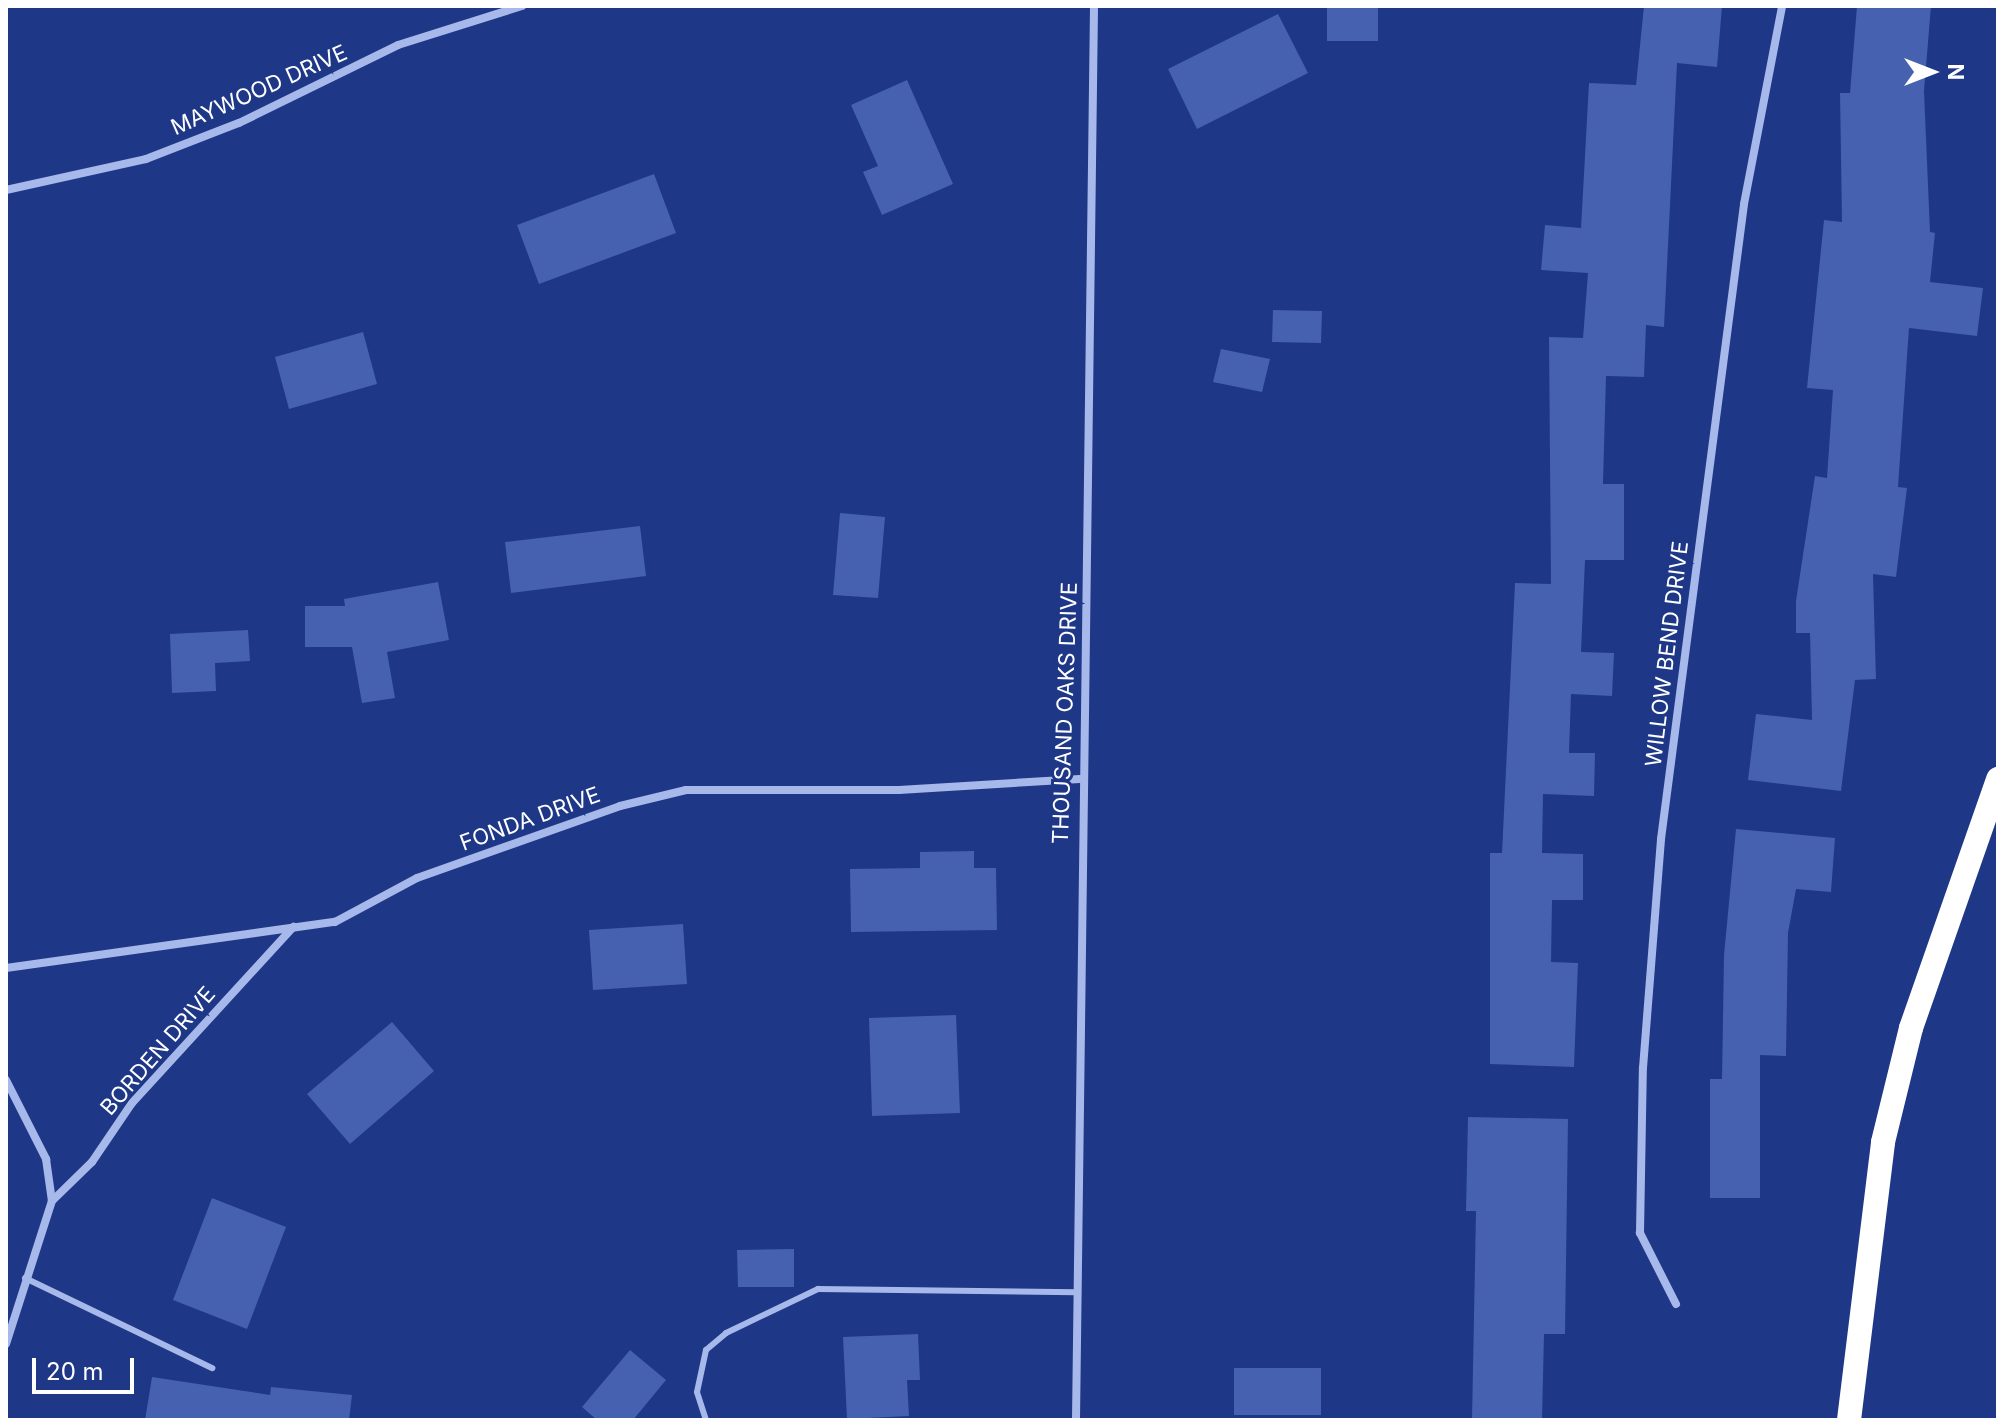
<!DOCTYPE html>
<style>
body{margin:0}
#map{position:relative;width:2004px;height:1426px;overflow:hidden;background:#1e3787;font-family:Inter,sans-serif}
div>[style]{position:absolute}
.building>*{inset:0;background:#4661af}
.service>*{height:6px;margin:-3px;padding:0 3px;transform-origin:3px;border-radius:3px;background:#a7b8eb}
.minor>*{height:8px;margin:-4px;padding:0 4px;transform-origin:4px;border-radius:4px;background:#a7b8eb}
.motorway>*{height:24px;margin:-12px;padding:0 12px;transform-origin:12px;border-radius:12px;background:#fff}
span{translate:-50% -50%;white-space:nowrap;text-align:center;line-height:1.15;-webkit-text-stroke:6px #1e3787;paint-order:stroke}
.street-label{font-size:22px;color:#fff}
.frame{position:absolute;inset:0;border:8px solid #fff;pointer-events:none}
.north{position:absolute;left:1892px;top:32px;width:80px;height:80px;-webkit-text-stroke:6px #1e3787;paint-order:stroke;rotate:90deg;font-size:22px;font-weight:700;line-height:32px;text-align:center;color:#fff}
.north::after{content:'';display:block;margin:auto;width:28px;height:36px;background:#fff;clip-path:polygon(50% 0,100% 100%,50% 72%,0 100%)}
.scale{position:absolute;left:32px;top:1358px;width:102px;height:36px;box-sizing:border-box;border:4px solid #fff;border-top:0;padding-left:10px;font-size:24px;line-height:28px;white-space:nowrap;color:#fff;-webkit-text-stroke:6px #1e3787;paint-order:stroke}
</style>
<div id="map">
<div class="building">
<div style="clip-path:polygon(1327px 6px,1378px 6px,1378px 41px,1327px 41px)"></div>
<div style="clip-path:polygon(1644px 6px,1722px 6px,1717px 67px,1677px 63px,1664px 327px,1646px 325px,1644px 377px,1606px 376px,1603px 484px,1624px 484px,1624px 560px,1585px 560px,1581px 652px,1614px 653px,1612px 696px,1571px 694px,1569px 753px,1595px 753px,1594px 796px,1543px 794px,1542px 853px,1583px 854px,1583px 900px,1552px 900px,1551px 962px,1578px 963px,1574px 1067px,1490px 1064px,1490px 853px,1502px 853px,1515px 583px,1551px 584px,1549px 337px,1583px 338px,1588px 273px,1541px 270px,1545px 225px,1581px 228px,1589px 83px,1636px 85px)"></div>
<div style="clip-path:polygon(1857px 6px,1931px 6px,1924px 91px,1930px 232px,1935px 233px,1930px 282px,1983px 288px,1977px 336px,1909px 328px,1898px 487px,1907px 488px,1896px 577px,1873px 574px,1876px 679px,1855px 680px,1841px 791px,1748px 780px,1756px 714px,1812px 720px,1810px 633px,1796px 633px,1796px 601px,1815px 476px,1827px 478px,1833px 390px,1807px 388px,1824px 220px,1842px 222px,1840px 93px,1850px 93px)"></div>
<div style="clip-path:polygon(1278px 14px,1308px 73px,1197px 129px,1168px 69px)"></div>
<div style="clip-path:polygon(907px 80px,953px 184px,882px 215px,863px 172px,878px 166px,851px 105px)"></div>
<div style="clip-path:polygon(654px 174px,676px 233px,539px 284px,517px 225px)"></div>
<div style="clip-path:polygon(1273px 310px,1322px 311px,1321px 343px,1272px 342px)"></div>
<div style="clip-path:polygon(363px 332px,377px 384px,289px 409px,275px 357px)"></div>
<div style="clip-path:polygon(1221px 349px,1270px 359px,1262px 392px,1213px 382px)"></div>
<div style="clip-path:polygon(840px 513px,885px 517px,878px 598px,833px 595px)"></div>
<div style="clip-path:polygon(640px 526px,646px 576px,511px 593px,505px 542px)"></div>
<div style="clip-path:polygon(438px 582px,449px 640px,387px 652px,395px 698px,362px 703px,352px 647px,305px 647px,305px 606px,345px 606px,344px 599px)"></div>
<div style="clip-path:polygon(248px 630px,250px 661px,215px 663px,216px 691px,172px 693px,170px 634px)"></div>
<div style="clip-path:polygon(1736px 829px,1835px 838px,1831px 892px,1796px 889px,1788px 933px,1786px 1056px,1760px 1055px,1760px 1198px,1710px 1198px,1710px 1079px,1722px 1079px,1724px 955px)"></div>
<div style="clip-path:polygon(974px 851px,974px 868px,996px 868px,997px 930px,851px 932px,850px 869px,920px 868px,920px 852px)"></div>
<div style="clip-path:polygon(683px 924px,687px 984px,593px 990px,589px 930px)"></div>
<div style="clip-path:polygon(956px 1015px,960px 1113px,872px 1116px,869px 1018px)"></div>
<div style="clip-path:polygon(392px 1022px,434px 1071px,350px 1144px,307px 1094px)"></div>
<div style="clip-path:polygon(1468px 1117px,1568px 1119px,1565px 1334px,1544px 1334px,1542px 1420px,1472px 1420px,1476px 1211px,1466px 1211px)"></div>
<div style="clip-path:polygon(212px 1198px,286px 1227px,247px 1329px,173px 1300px)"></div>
<div style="clip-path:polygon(794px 1249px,794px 1287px,738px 1287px,737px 1250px)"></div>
<div style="clip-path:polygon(918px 1334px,920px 1380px,907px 1380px,909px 1416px,847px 1419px,843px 1337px)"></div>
<div style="clip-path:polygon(630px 1350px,666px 1380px,633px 1420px,597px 1420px,582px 1407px)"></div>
<div style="clip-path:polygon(1234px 1368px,1321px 1368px,1321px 1415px,1234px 1415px)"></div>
<div style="clip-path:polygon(152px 1377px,270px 1395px,271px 1387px,352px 1395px,349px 1420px,145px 1420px)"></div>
</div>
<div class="service">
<div style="left:25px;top:1278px;width:208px;rotate:25.7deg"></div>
<div style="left:706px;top:1420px;width:29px;rotate:-108deg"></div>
<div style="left:697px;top:1392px;width:43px;rotate:-77.9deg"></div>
<div style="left:706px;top:1350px;width:26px;rotate:-40deg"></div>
<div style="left:726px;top:1333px;width:102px;rotate:-25.6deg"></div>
<div style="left:818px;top:1289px;width:258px;rotate:0.7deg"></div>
</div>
<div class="minor">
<div style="left:6px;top:190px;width:143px;rotate:-12.5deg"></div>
<div style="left:146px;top:159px;width:100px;rotate:-21.2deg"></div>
<div style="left:239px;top:123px;width:177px;rotate:-26.1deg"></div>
<div style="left:398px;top:45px;width:130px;rotate:-17.5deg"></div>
<div style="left:6px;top:968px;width:332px;rotate:-8deg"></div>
<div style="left:335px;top:922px;width:93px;rotate:-28.2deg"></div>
<div style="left:417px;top:878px;width:215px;rotate:-19.5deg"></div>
<div style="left:620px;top:806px;width:68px;rotate:-13.6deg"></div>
<div style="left:686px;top:790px;width:213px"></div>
<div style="left:899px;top:790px;width:181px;rotate:-3.5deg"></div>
<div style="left:6px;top:1080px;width:89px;rotate:63.1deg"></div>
<div style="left:46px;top:1159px;width:42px;rotate:81.9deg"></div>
<div style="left:1676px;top:1304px;width:80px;rotate:-116.9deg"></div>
<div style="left:1640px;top:1233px;width:165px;rotate:-89deg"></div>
<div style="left:1643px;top:1068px;width:230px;rotate:-85.5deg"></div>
<div style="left:1661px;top:839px;width:640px;rotate:-82.55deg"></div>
<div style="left:1744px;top:204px;width:202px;rotate:-79.1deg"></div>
<div style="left:6px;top:1344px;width:150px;rotate:-72.2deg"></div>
<div style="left:52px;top:1201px;width:56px;rotate:-44.3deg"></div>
<div style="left:92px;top:1162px;width:71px;rotate:-55.9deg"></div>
<div style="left:132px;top:1103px;width:239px;rotate:-47.5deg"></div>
<div style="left:1076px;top:1420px;width:1414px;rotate:-89.27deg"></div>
</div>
<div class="motorway">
<div style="left:1849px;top:1420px;width:280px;rotate:-83deg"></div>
<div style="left:1883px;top:1142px;width:117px;rotate:-76.2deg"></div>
<div style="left:1911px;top:1028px;width:264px;rotate:-70.7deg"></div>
</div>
<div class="street-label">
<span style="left:259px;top:90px;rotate:-24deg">MAYWOOD DRIVE</span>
<span style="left:1667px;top:654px;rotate:-83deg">WILLOW BEND DRIVE</span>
<span style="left:1065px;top:713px;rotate:-88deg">THOUSAND OAKS DRIVE</span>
<span style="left:530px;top:819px;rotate:-20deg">FONDA DRIVE</span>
<span style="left:158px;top:1051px;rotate:-49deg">BORDEN DRIVE</span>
</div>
<div class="frame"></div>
<div class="north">N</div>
<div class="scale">20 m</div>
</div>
